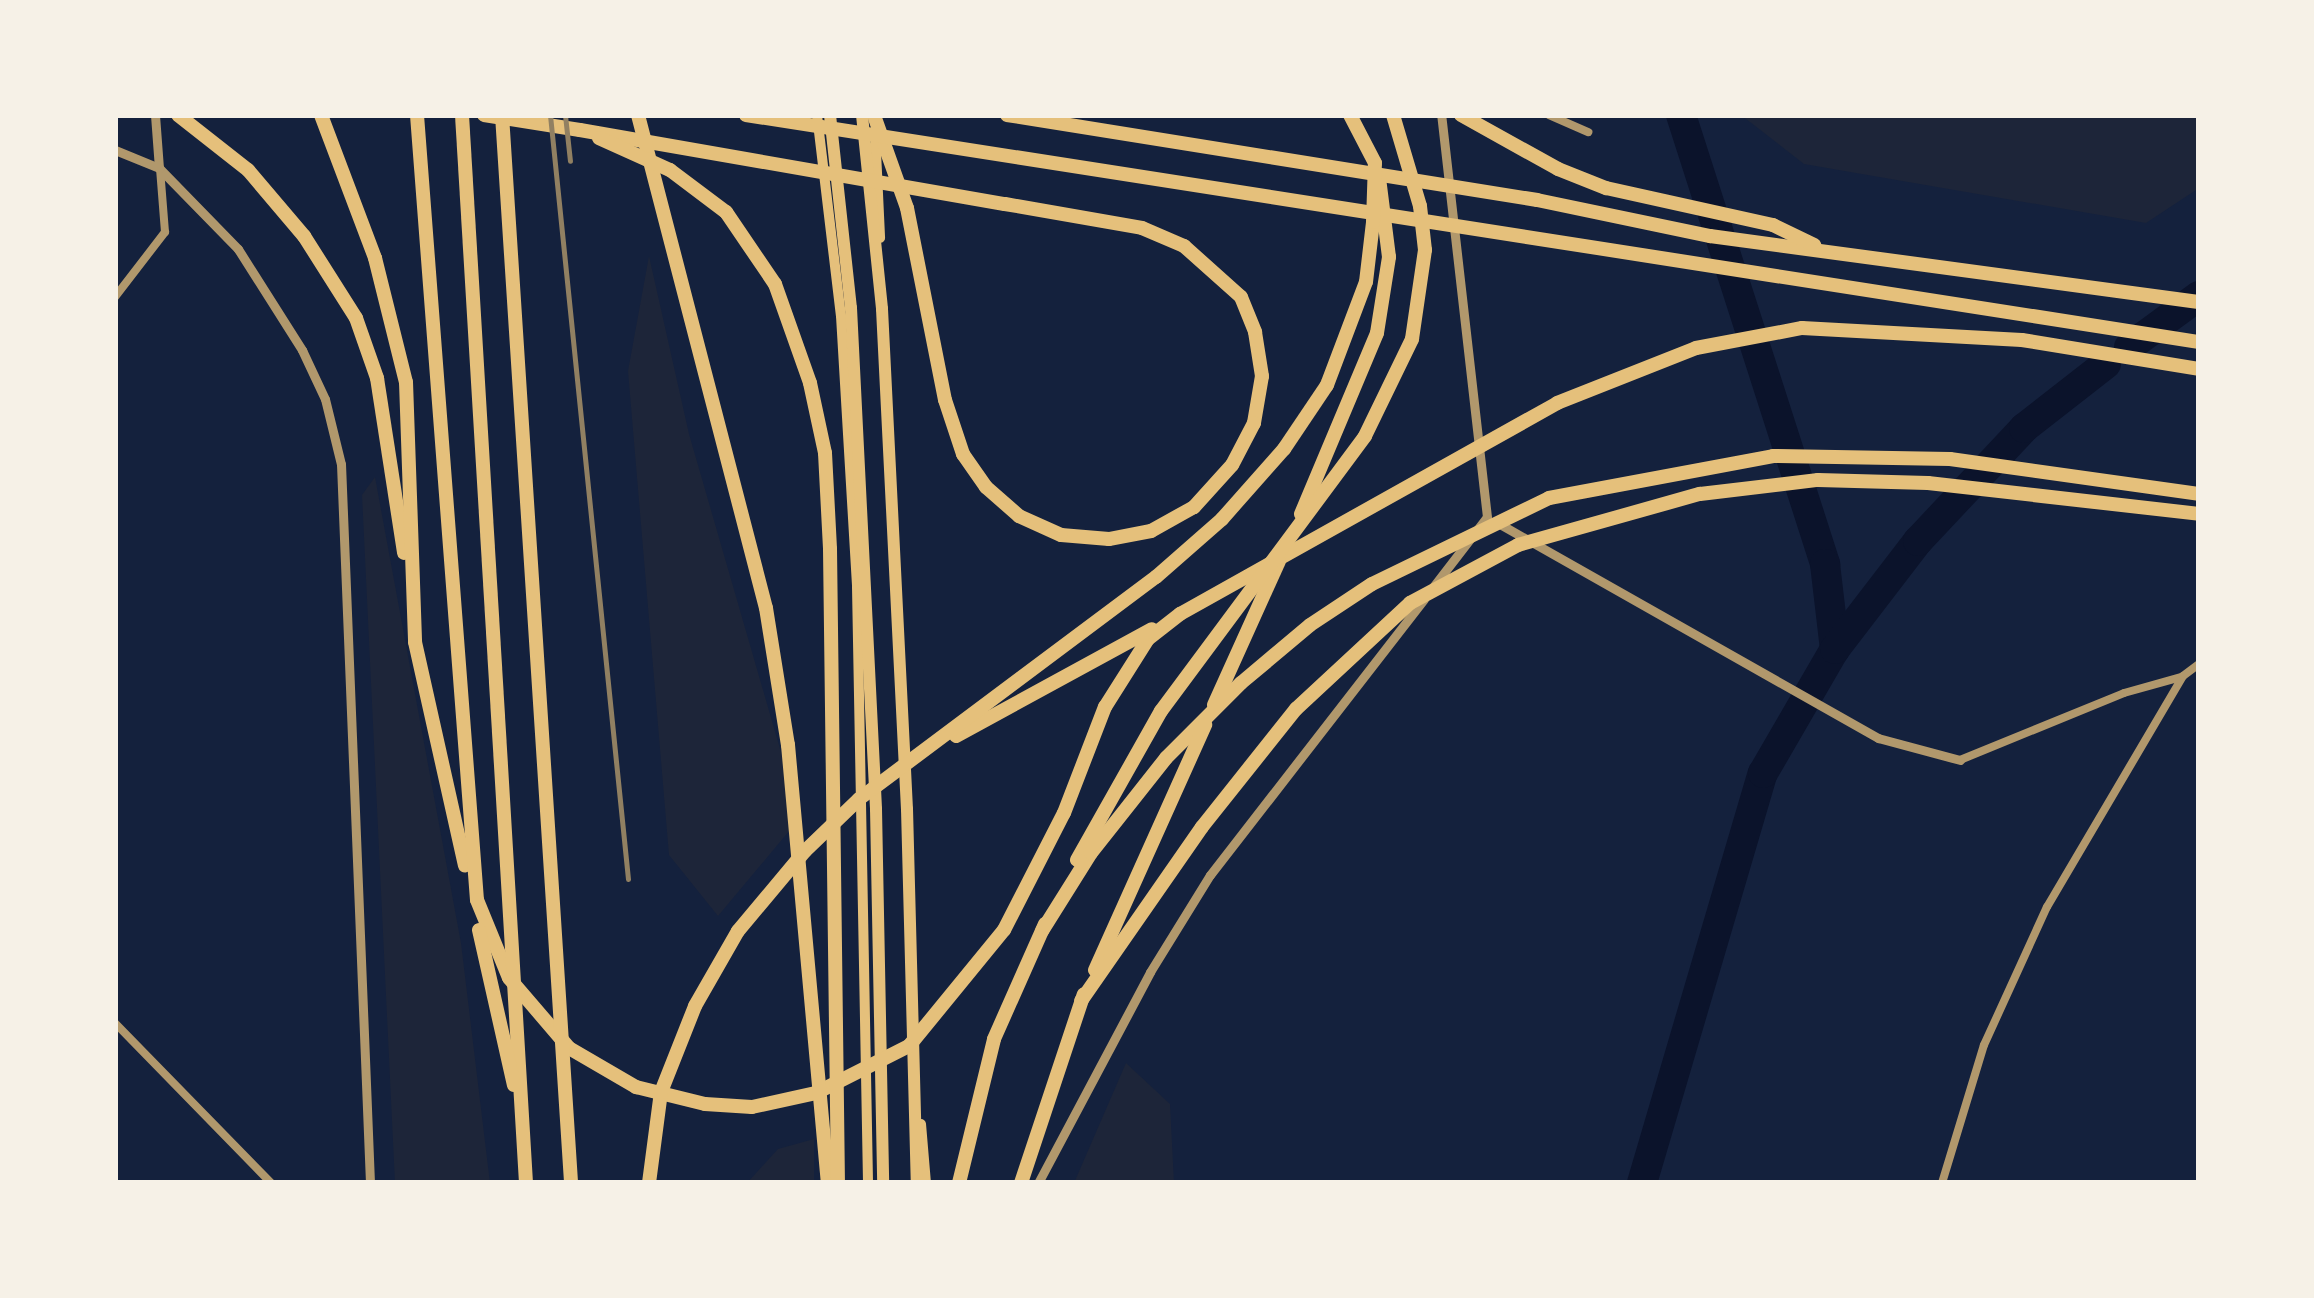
<!DOCTYPE html>
<style>
body{margin:0}
#map{position:relative;width:2314px;height:1298px;overflow:hidden;background:#14213d;font-family:Figtree,sans-serif}
div>[style]{position:absolute}
.green>*{inset:0;background:#1d2539}
.river>*{height:30px;margin:-15px;padding:0 15px;transform-origin:15px;border-radius:15px;background:#0b132b}
.minor>*{height:8px;margin:-4px;padding:0 4px;transform-origin:4px;border-radius:4px;background:#b1986c}
.tertiary>*{height:9px;margin:-4.5px;padding:0 4.5px;transform-origin:4.5px;border-radius:4.5px;background:#b1986c}
.secondary>*{height:10px;margin:-5px;padding:0 5px;transform-origin:5px;border-radius:5px;background:#e5c07b}
.trunk>*{height:12px;margin:-6px;padding:0 6px;transform-origin:6px;border-radius:6px;background:#e5c07b}
.motorway>*{height:14px;margin:-7px;padding:0 7px;transform-origin:7px;border-radius:7px;background:#e5c07b}
.rail>*{height:5px;margin:-2.5px;padding:0 2.5px;transform-origin:2.5px;border-radius:2.5px;background:#918062}
span{translate:-50% -50%;white-space:nowrap;text-align:center;line-height:1.15;-webkit-text-stroke:8px #f6f1e7;paint-order:stroke}
.frame{position:absolute;inset:0;border:118px solid #f6f1e7;pointer-events:none}
</style>
<div id="map">
<div class="green">
<div style="clip-path:polygon(1741px 115px,2199px 115px,2199px 188px,2146px 223px,1804px 164px)"></div>
<div style="clip-path:polygon(649px 256px,689px 434px,800px 818px,718px 916px,669px 855px,628px 371px)"></div>
<div style="clip-path:polygon(375px 477px,461px 943px,490px 1183px,395px 1183px,362px 495px)"></div>
<div style="clip-path:polygon(1126px 1063px,1170px 1104px,1174px 1183px,1074px 1183px)"></div>
<div style="clip-path:polygon(814px 1139px,814px 1183px,747px 1183px,778px 1149px)"></div>
</div>
<div class="river">
<div style="left:1681px;top:115px;width:472px;rotate:72.2deg"></div>
<div style="left:1825px;top:564px;width:86px;rotate:83.3deg"></div>
<div style="left:2129px;top:347px;width:87px;rotate:-36.1deg"></div>
<div style="left:1642px;top:1183px;width:427px;rotate:-73.6deg"></div>
<div style="left:1763px;top:773px;width:143px;rotate:-59.9deg"></div>
<div style="left:1835px;top:649px;width:136px;rotate:-52.5deg"></div>
<div style="left:1918px;top:541px;width:155px;rotate:-46.8deg"></div>
<div style="left:2024px;top:428px;width:104px;rotate:-38deg"></div>
</div>
<div class="minor">
<div style="left:1549px;top:115px;width:43px;rotate:23.6deg"></div>
<div style="left:115px;top:297px;width:82px;rotate:-52.4deg"></div>
<div style="left:165px;top:232px;width:63px;rotate:-94.5deg"></div>
<div style="left:1960px;top:760px;width:177px;rotate:-22.2deg"></div>
<div style="left:2124px;top:693px;width:59px;rotate:-15.7deg"></div>
<div style="left:115px;top:1023px;width:223px;rotate:45.7deg"></div>
<div style="left:1942px;top:1183px;width:144px;rotate:-73.1deg"></div>
<div style="left:1984px;top:1045px;width:152px;rotate:-65.5deg"></div>
<div style="left:2047px;top:907px;width:268px;rotate:-59.5deg"></div>
<div style="left:2183px;top:676px;width:20px;rotate:-37deg"></div>
</div>
<div class="tertiary">
<div style="left:155px;top:115px;width:53px;rotate:85.7deg"></div>
<div style="left:159px;top:168px;width:113px;rotate:45.7deg"></div>
<div style="left:238px;top:249px;width:120px;rotate:57.6deg"></div>
<div style="left:302px;top:350px;width:54px;rotate:64.9deg"></div>
<div style="left:325px;top:399px;width:67px;rotate:76.2deg"></div>
<div style="left:341px;top:464px;width:720px;rotate:87.69deg"></div>
<div style="left:115px;top:150px;width:48px;rotate:22.2deg"></div>
<div style="left:1498px;top:523px;width:437px;rotate:29.5deg"></div>
<div style="left:1878px;top:738px;width:85px;rotate:15deg"></div>
<div style="left:1433px;top:587px;width:88px;rotate:-52.4deg"></div>
<div style="left:1487px;top:517px;width:405px;rotate:-96.5deg"></div>
<div style="left:1038px;top:1183px;width:239px;rotate:-62deg"></div>
<div style="left:1150px;top:972px;width:114px;rotate:-58.3deg"></div>
<div style="left:1210px;top:875px;width:349px;rotate:-52.2deg"></div>
</div>
<div class="secondary">
<div style="left:817px;top:115px;width:202px;rotate:83.2deg"></div>
<div style="left:841px;top:316px;width:271px;rotate:86.6deg"></div>
<div style="left:857px;top:587px;width:596px;rotate:88.94deg"></div>
<div style="left:875px;top:130px;width:108px;rotate:87.3deg"></div>
<div style="left:921px;top:1124px;width:59px;rotate:85.2deg"></div>
</div>
<div class="trunk">
<div style="left:830px;top:115px;width:194px;rotate:83.8deg"></div>
<div style="left:851px;top:308px;width:502px;rotate:87.14deg"></div>
<div style="left:876px;top:809px;width:374px;rotate:88.9deg"></div>
<div style="left:862px;top:115px;width:195px;rotate:84.1deg"></div>
<div style="left:882px;top:309px;width:501px;rotate:87.14deg"></div>
<div style="left:907px;top:809px;width:374px;rotate:88.5deg"></div>
</div>
<div class="motorway">
<div style="left:178px;top:115px;width:89px;rotate:38.2deg"></div>
<div style="left:248px;top:170px;width:87px;rotate:49.7deg"></div>
<div style="left:304px;top:236px;width:97px;rotate:57.6deg"></div>
<div style="left:356px;top:318px;width:64px;rotate:70.7deg"></div>
<div style="left:377px;top:378px;width:177px;rotate:81.2deg"></div>
<div style="left:321px;top:115px;width:153px;rotate:69.3deg"></div>
<div style="left:375px;top:258px;width:128px;rotate:76deg"></div>
<div style="left:406px;top:382px;width:260px;rotate:88deg"></div>
<div style="left:415px;top:642px;width:229px;rotate:77.4deg"></div>
<div style="left:417px;top:115px;width:787px;rotate:85.63deg"></div>
<div style="left:477px;top:900px;width:84px;rotate:67.7deg"></div>
<div style="left:509px;top:978px;width:92px;rotate:49.4deg"></div>
<div style="left:569px;top:1048px;width:78px;rotate:30.2deg"></div>
<div style="left:636px;top:1087px;width:71px;rotate:13.8deg"></div>
<div style="left:705px;top:1104px;width:47px;rotate:3.7deg"></div>
<div style="left:752px;top:1107px;width:66px;rotate:-12.3deg"></div>
<div style="left:816px;top:1093px;width:104px;rotate:-26.8deg"></div>
<div style="left:909px;top:1046px;width:150px;rotate:-50.7deg"></div>
<div style="left:1004px;top:930px;width:131px;rotate:-62.9deg"></div>
<div style="left:1064px;top:813px;width:114px;rotate:-68.9deg"></div>
<div style="left:1105px;top:707px;width:80px;rotate:-57.7deg"></div>
<div style="left:1148px;top:639px;width:41px;rotate:-38deg"></div>
<div style="left:1180px;top:614px;width:432px;rotate:-29.2deg"></div>
<div style="left:1557px;top:403px;width:149px;rotate:-21.6deg"></div>
<div style="left:1696px;top:348px;width:108px;rotate:-10.7deg"></div>
<div style="left:1802px;top:328px;width:220px;rotate:3.1deg"></div>
<div style="left:2022px;top:340px;width:179px;rotate:9.3deg"></div>
<div style="left:462px;top:115px;width:1070px;rotate:86.57deg"></div>
<div style="left:484px;top:115px;width:97px;rotate:8.9deg"></div>
<div style="left:580px;top:130px;width:431px;rotate:9.9deg"></div>
<div style="left:1005px;top:204px;width:139px;rotate:9.9deg"></div>
<div style="left:1142px;top:228px;width:46px;rotate:23.2deg"></div>
<div style="left:1184px;top:246px;width:76px;rotate:41.8deg"></div>
<div style="left:1241px;top:297px;width:38px;rotate:68deg"></div>
<div style="left:1255px;top:332px;width:45px;rotate:81deg"></div>
<div style="left:1262px;top:376px;width:48px;rotate:99.7deg"></div>
<div style="left:1254px;top:423px;width:47px;rotate:117.6deg"></div>
<div style="left:1232px;top:465px;width:57px;rotate:132.1deg"></div>
<div style="left:1194px;top:507px;width:49px;rotate:150.8deg"></div>
<div style="left:1151px;top:531px;width:43px;rotate:169.2deg"></div>
<div style="left:1109px;top:539px;width:48px;rotate:-175.2deg"></div>
<div style="left:1061px;top:535px;width:46px;rotate:-155.7deg"></div>
<div style="left:1019px;top:516px;width:44px;rotate:-138.7deg"></div>
<div style="left:986px;top:487px;width:40px;rotate:-124.9deg"></div>
<div style="left:963px;top:454px;width:57px;rotate:-108.4deg"></div>
<div style="left:945px;top:400px;width:196px;rotate:-101.2deg"></div>
<div style="left:907px;top:208px;width:96px;rotate:-109.6deg"></div>
<div style="left:502px;top:115px;width:1070px;rotate:86.3deg"></div>
<div style="left:638px;top:115px;width:509px;rotate:75.45deg"></div>
<div style="left:766px;top:608px;width:139px;rotate:80.9deg"></div>
<div style="left:788px;top:745px;width:440px;rotate:84.8deg"></div>
<div style="left:746px;top:115px;width:1471px;rotate:8.88deg"></div>
<div style="left:1007px;top:115px;width:537px;rotate:9.11deg"></div>
<div style="left:1537px;top:200px;width:177px;rotate:11.8deg"></div>
<div style="left:1710px;top:236px;width:493px;rotate:7.7deg"></div>
<div style="left:1461px;top:115px;width:111px;rotate:29.1deg"></div>
<div style="left:1558px;top:169px;width:52px;rotate:21.6deg"></div>
<div style="left:1606px;top:188px;width:171px;rotate:12.5deg"></div>
<div style="left:1773px;top:225px;width:46px;rotate:26deg"></div>
<div style="left:599px;top:138px;width:78px;rotate:24.3deg"></div>
<div style="left:670px;top:170px;width:70px;rotate:36.9deg"></div>
<div style="left:726px;top:212px;width:87px;rotate:55.8deg"></div>
<div style="left:775px;top:284px;width:105px;rotate:70.5deg"></div>
<div style="left:810px;top:383px;width:72px;rotate:77.9deg"></div>
<div style="left:825px;top:453px;width:96px;rotate:87deg"></div>
<div style="left:830px;top:549px;width:634px;rotate:89.28deg"></div>
<div style="left:1301px;top:514px;width:196px;rotate:-67.2deg"></div>
<div style="left:1377px;top:333px;width:77px;rotate:-81deg"></div>
<div style="left:1389px;top:257px;width:80px;rotate:-97.2deg"></div>
<div style="left:1214px;top:705px;width:158px;rotate:-65.7deg"></div>
<div style="left:956px;top:736px;width:223px;rotate:-28.6deg"></div>
<div style="left:1077px;top:860px;width:171px;rotate:-60.6deg"></div>
<div style="left:1161px;top:711px;width:342px;rotate:-53.4deg"></div>
<div style="left:1365px;top:436px;width:108px;rotate:-64.1deg"></div>
<div style="left:1412px;top:339px;width:90px;rotate:-81.7deg"></div>
<div style="left:1425px;top:250px;width:44px;rotate:-96.5deg"></div>
<div style="left:1420px;top:206px;width:95px;rotate:-106.5deg"></div>
<div style="left:479px;top:930px;width:159px;rotate:77.3deg"></div>
<div style="left:1042px;top:931px;width:92px;rotate:-57.9deg"></div>
<div style="left:1091px;top:853px;width:121px;rotate:-51.7deg"></div>
<div style="left:1166px;top:758px;width:106px;rotate:-45deg"></div>
<div style="left:1241px;top:683px;width:90px;rotate:-40deg"></div>
<div style="left:1310px;top:625px;width:74px;rotate:-33.5deg"></div>
<div style="left:1372px;top:584px;width:197px;rotate:-25.9deg"></div>
<div style="left:1549px;top:498px;width:228px;rotate:-10.6deg"></div>
<div style="left:1773px;top:456px;width:177px;rotate:1deg"></div>
<div style="left:1950px;top:459px;width:251px;rotate:8deg"></div>
<div style="left:1095px;top:970px;width:269px;rotate:-65.8deg"></div>
<div style="left:1081px;top:1001px;width:212px;rotate:-55.2deg"></div>
<div style="left:1202px;top:827px;width:151px;rotate:-51.5deg"></div>
<div style="left:1296px;top:709px;width:156px;rotate:-42.9deg"></div>
<div style="left:1410px;top:603px;width:123px;rotate:-28.2deg"></div>
<div style="left:1518px;top:545px;width:189px;rotate:-15.7deg"></div>
<div style="left:1700px;top:494px;width:119px;rotate:-6.8deg"></div>
<div style="left:1818px;top:480px;width:110px;rotate:1.6deg"></div>
<div style="left:1928px;top:483px;width:273px;rotate:6.5deg"></div>
<div style="left:649px;top:1183px;width:92px;rotate:-82.5deg"></div>
<div style="left:661px;top:1092px;width:92px;rotate:-68.4deg"></div>
<div style="left:695px;top:1006px;width:86px;rotate:-60.2deg"></div>
<div style="left:738px;top:931px;width:104px;rotate:-50.1deg"></div>
<div style="left:805px;top:851px;width:75px;rotate:-43.9deg"></div>
<div style="left:859px;top:799px;width:371px;rotate:-36.8deg"></div>
<div style="left:1156px;top:577px;width:88px;rotate:-41.3deg"></div>
<div style="left:1222px;top:519px;width:94px;rotate:-48.5deg"></div>
<div style="left:1284px;top:449px;width:77px;rotate:-56.1deg"></div>
<div style="left:1327px;top:385px;width:110px;rotate:-69.3deg"></div>
<div style="left:1366px;top:282px;width:60px;rotate:-83.3deg"></div>
<div style="left:1373px;top:222px;width:59px;rotate:-88.1deg"></div>
<div style="left:1375px;top:163px;width:54px;rotate:-117.5deg"></div>
<div style="left:959px;top:1183px;width:148px;rotate:-76.3deg"></div>
<div style="left:994px;top:1039px;width:126px;rotate:-66.1deg"></div>
<div style="left:1021px;top:1183px;width:199px;rotate:-71.6deg"></div>
</div>
<div class="rail">
<div style="left:550px;top:115px;width:768px;rotate:84.17deg"></div>
<div style="left:565px;top:115px;width:46px;rotate:83.8deg"></div>
</div>
<div class="frame"></div>
</div>
